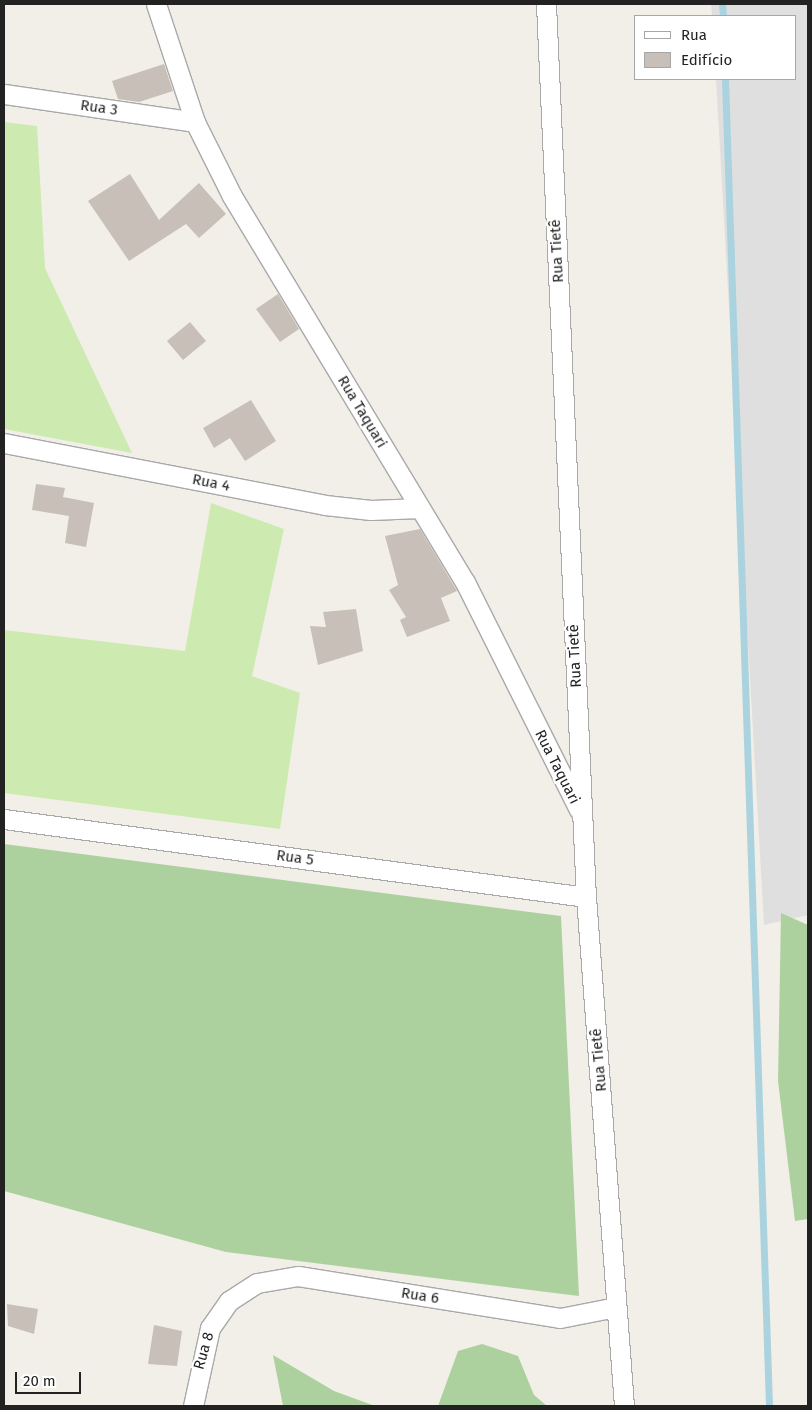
<!DOCTYPE html>
<meta charset="utf-8">
<style>
body{margin:0}
#map{position:relative;width:812px;height:1410px;overflow:hidden;background:#f2efe9;font-family:"Fira Sans",sans-serif}
div>[style]{position:absolute}
.residential>*{inset:0;background:#e0dfdf}
.grass>*{inset:0;background:#cdebb0}
.forest>*{inset:0;background:#add19e}
.stream>*{height:7px;margin:-3.5px;padding:0 3.5px;transform-origin:3.5px;border-radius:3.5px;background:#aad3df}
.building>*{inset:0;background:#c7bfb8}
.roads{filter:drop-shadow(1px 0 #a9a9a9) drop-shadow(-1px 0 #a9a9a9) drop-shadow(0 1px #a9a9a9) drop-shadow(0 -1px #a9a9a9)}
.minor>*{height:19px;margin:-9.5px;padding:0 9.5px;transform-origin:9.5px;border-radius:9.5px;background:#fff}
span{translate:-50% -50%;white-space:nowrap;text-align:center;line-height:1.15;-webkit-text-stroke:4.5px #fff;paint-order:stroke}
.street-label{font-size:15px;color:#222}
.frame{position:absolute;inset:0;border:5px solid #222;pointer-events:none}
.legend{position:absolute;left:634px;top:15px;width:162px;height:65px;box-sizing:border-box;background:#fff;border:1px solid #a7a7a7;margin:0;padding:6px 9px;list-style:none;font-size:15px;color:#222}
.legend li{display:flex;align-items:center;gap:10px;height:25px}
.legend b{width:25px;border:1px solid #a7a7a7}
.scale{position:absolute;left:15px;top:1372px;width:66px;height:22px;box-sizing:border-box;border:2px solid #222;border-top:0;padding-left:6px;font-size:15px;line-height:18px;white-space:nowrap;color:#222;-webkit-text-stroke:4px #fff;paint-order:stroke}
</style>
<div id="map">
<div class="residential">
<div style="clip-path:polygon(711px 4px,808px 4px,808px 915px,764px 925px,716px 79px,796px 79px,796px 16px,712px 16px)"></div>
</div>
<div class="grass">
<div style="clip-path:polygon(4px 122px,37px 126px,45px 268px,132px 453px,4px 429px)"></div>
<div style="clip-path:polygon(211px 503px,284px 529px,252px 676px,300px 693px,280px 829px,4px 793px,4px 630px,185px 651px)"></div>
</div>
<div class="forest">
<div style="clip-path:polygon(4px 844px,561px 916px,579px 1296px,226px 1252px,4px 1191px)"></div>
<div style="clip-path:polygon(781px 913px,808px 925px,808px 1219px,795px 1221px,778px 1081px)"></div>
<div style="clip-path:polygon(482px 1344px,518px 1356px,534px 1395px,547px 1406px,438px 1406px,458px 1351px)"></div>
<div style="clip-path:polygon(273px 1355px,334px 1391px,375px 1406px,283px 1406px)"></div>
</div>
<div class="stream">
<div style="left:722px;top:4px;width:12px;rotate:85deg"></div>
<div style="left:725px;top:79px;width:1328px;rotate:88.1deg"></div>
</div>
<div class="building">
<div style="clip-path:polygon(164px 64px,173px 91px,139px 102px,118px 99px,112px 81px)"></div>
<div style="clip-path:polygon(130px 174px,159px 220px,199px 183px,226px 214px,199px 238px,186px 224px,129px 261px,88px 201px)"></div>
<div style="clip-path:polygon(278px 294px,299px 329px,280px 342px,256px 309px)"></div>
<div style="clip-path:polygon(190px 322px,206px 341px,183px 360px,167px 341px)"></div>
<div style="clip-path:polygon(251px 400px,276px 441px,245px 461px,230px 438px,214px 448px,203px 428px)"></div>
<div style="clip-path:polygon(36px 484px,65px 488px,63px 497px,94px 503px,86px 547px,65px 543px,69px 516px,32px 510px)"></div>
<div style="clip-path:polygon(420px 529px,457px 591px,441px 598px,450px 621px,407px 637px,400px 620px,406px 617px,389px 590px,398px 585px,385px 536px)"></div>
<div style="clip-path:polygon(356px 609px,363px 651px,318px 665px,310px 626px,326px 627px,323px 612px)"></div>
<div style="clip-path:polygon(7px 1304px,38px 1309px,34px 1334px,8px 1326px)"></div>
<div style="clip-path:polygon(154px 1325px,182px 1331px,177px 1366px,148px 1364px)"></div>
</div>
<div class="roads">
<div class="minor">
<div style="left:156px;top:4px;width:124px;rotate:71.7deg"></div>
<div style="left:195px;top:122px;width:83px;rotate:63.4deg"></div>
<div style="left:232px;top:196px;width:451px;rotate:58.9deg"></div>
<div style="left:465px;top:582px;width:255px;rotate:63.4deg"></div>
<div style="left:546px;top:4px;width:894px;rotate:87.44deg"></div>
<div style="left:586px;top:897px;width:510px;rotate:85.73deg"></div>
<div style="left:4px;top:94px;width:193px;rotate:8.3deg"></div>
<div style="left:4px;top:443px;width:327px;rotate:10.9deg"></div>
<div style="left:325px;top:505px;width:46px;rotate:6.2deg"></div>
<div style="left:371px;top:510px;width:49px;rotate:-2.3deg"></div>
<div style="left:4px;top:819px;width:587px;rotate:7.63deg"></div>
<div style="left:193px;top:1406px;width:80px;rotate:-77.7deg"></div>
<div style="left:210px;top:1328px;width:33px;rotate:-55deg"></div>
<div style="left:229px;top:1301px;width:33px;rotate:-33deg"></div>
<div style="left:257px;top:1283px;width:42px;rotate:-9.7deg"></div>
<div style="left:298px;top:1276px;width:265px;rotate:9.1deg"></div>
<div style="left:560px;top:1318px;width:57px;rotate:-11.1deg"></div>
</div>
</div>
<div class="street-label">
<span style="left:99px;top:108px;rotate:8deg">Rua 3</span>
<span style="left:557px;top:251px;rotate:-93deg">Rua Tietê</span>
<span style="left:362px;top:412px;rotate:59deg">Rua Taquari</span>
<span style="left:211px;top:483px;rotate:11deg">Rua 4</span>
<span style="left:575px;top:656px;rotate:-93deg">Rua Tietê</span>
<span style="left:557px;top:767px;rotate:63deg">Rua Taquari</span>
<span style="left:295px;top:858px;rotate:8deg">Rua 5</span>
<span style="left:599px;top:1060px;rotate:-95deg">Rua Tietê</span>
<span style="left:420px;top:1296px;rotate:9deg">Rua 6</span>
<span style="left:204px;top:1351px;rotate:-74deg">Rua 8</span>
</div>
<div class="frame"></div>
<ul class="legend">
<li><b style="height:6px;background:#fff"></b>Rua</li>
<li><b style="height:14px;background:#c7bfb8"></b>Edifício</li>
</ul>
<div class="scale">20 m</div>
</div>
